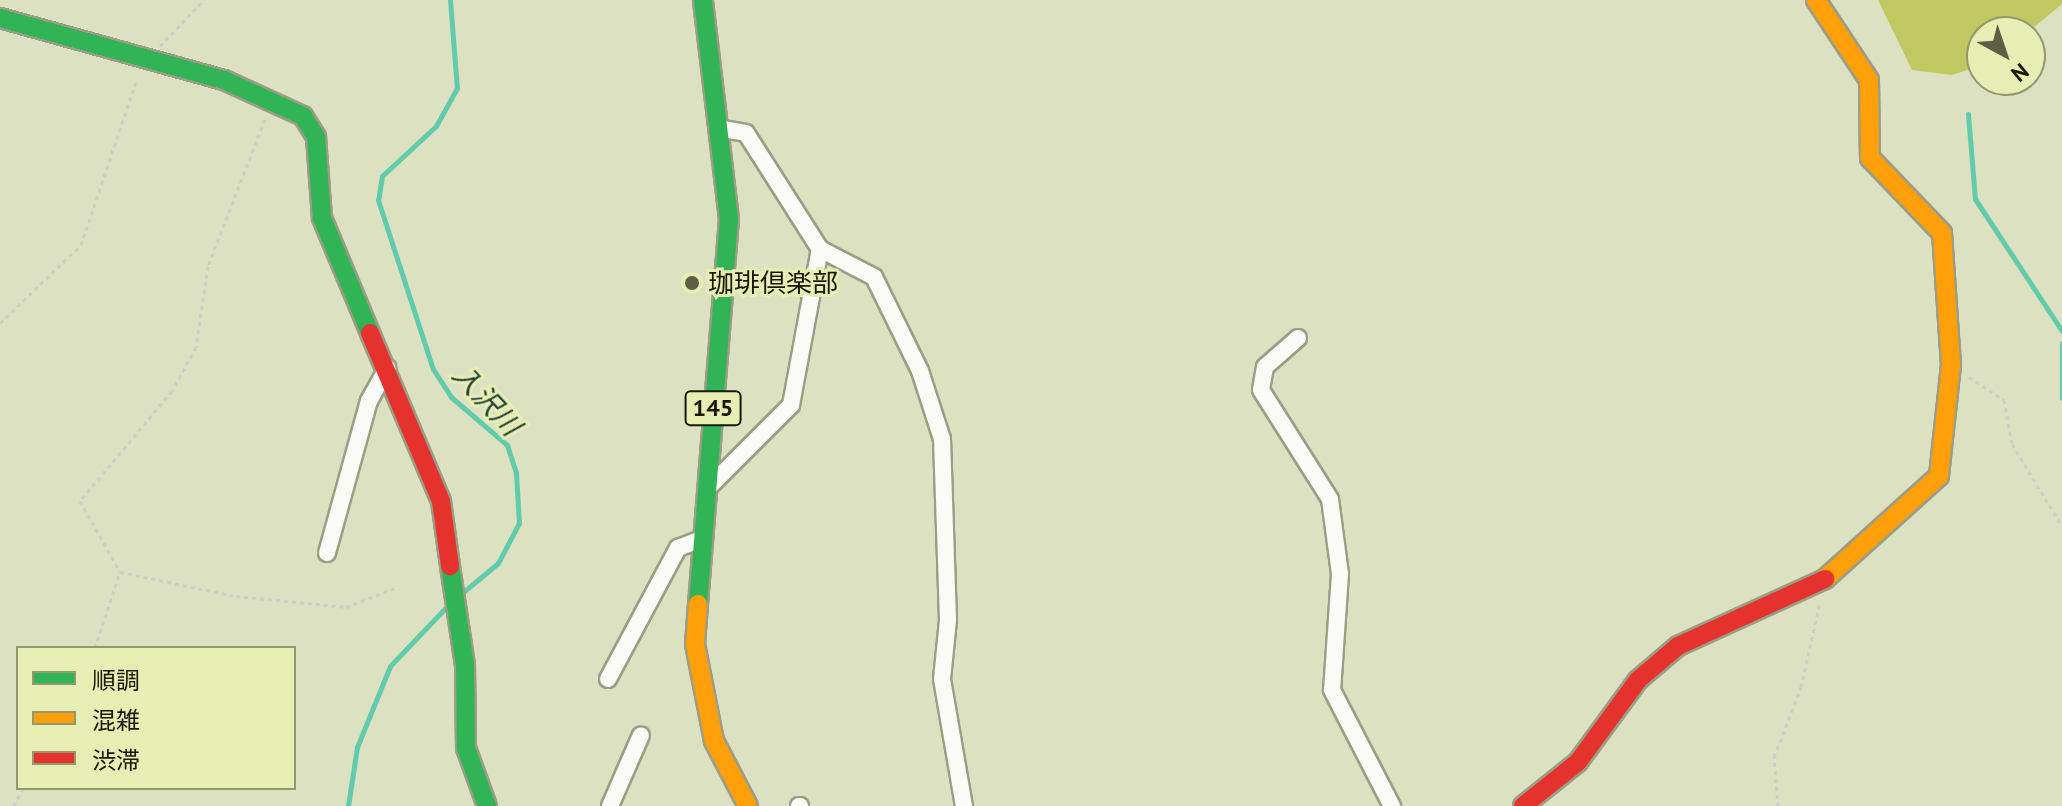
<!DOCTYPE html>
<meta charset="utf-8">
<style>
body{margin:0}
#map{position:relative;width:2062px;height:806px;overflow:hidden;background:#dce1c1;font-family:"PT Sans","Noto Sans JP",sans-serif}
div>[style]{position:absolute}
.forest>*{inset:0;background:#bfc861}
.stream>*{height:5px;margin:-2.5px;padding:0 2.5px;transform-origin:2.5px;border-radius:2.5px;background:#61cbab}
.path>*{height:3px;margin-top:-1.5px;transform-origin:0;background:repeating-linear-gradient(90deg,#cdcec4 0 4px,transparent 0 8px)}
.roads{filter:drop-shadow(2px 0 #9b9e85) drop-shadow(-2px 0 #9b9e85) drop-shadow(0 2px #9b9e85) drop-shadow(0 -2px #9b9e85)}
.street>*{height:16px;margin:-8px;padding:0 8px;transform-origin:8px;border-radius:8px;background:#fafaf6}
.fast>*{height:18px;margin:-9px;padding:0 9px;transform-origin:9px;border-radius:9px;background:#30b455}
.slow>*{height:18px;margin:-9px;padding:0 9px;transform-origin:9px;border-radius:9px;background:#ff9f0a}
.jam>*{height:18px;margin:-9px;padding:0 9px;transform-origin:9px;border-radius:9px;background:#e5322d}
.dots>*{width:22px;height:22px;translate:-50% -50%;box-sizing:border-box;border:4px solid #e6eeb4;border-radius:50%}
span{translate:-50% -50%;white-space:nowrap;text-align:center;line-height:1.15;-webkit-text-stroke:6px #e6eeb4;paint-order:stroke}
.shield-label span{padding:2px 6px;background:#e6eeb4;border:2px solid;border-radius:6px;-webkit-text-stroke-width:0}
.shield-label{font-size:24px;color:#171904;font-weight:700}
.poi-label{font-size:26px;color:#171904}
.left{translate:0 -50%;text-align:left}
.water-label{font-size:28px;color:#244139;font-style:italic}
.legend{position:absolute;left:16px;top:646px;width:280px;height:144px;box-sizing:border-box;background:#e6eeb4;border:2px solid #93996e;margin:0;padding:10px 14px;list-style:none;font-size:24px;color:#171904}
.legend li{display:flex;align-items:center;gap:16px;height:40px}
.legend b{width:40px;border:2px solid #93996e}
.north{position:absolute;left:1966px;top:16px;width:80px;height:80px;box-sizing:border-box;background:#e6eeb4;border:2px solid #93996e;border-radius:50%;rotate:140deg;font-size:22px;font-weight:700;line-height:32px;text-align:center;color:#171904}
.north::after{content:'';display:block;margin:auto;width:28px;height:36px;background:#5c5f46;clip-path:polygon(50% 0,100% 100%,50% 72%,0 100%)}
</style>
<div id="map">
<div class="forest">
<div style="clip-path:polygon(1878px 0,2062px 0,2062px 4px,2028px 32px,1982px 32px,1982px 65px,1952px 75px,1912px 70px)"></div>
</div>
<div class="stream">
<div style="left:450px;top:0;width:88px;rotate:85.5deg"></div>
<div style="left:457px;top:88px;width:43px;rotate:118.9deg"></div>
<div style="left:436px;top:126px;width:74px;rotate:137.2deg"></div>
<div style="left:382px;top:176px;width:24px;rotate:99deg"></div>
<div style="left:378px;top:200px;width:178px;rotate:72deg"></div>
<div style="left:433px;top:369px;width:33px;rotate:57deg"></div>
<div style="left:451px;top:397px;width:74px;rotate:40.6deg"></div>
<div style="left:507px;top:445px;width:29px;rotate:72deg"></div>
<div style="left:516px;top:473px;width:50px;rotate:86.6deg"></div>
<div style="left:519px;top:523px;width:45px;rotate:117.7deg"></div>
<div style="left:498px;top:563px;width:47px;rotate:140.2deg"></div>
<div style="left:1968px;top:114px;width:85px;rotate:85.3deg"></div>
<div style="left:1975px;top:199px;width:158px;rotate:56.6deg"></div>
<div style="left:2062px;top:343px;width:55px;rotate:90deg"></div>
<div style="left:348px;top:806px;width:60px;rotate:-81.3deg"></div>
<div style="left:357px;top:747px;width:87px;rotate:-67.8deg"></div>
<div style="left:390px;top:666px;width:84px;rotate:-46.4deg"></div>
</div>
<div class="path">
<div style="left:160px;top:46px;width:64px;rotate:-46.3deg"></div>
<div style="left:265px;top:119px;width:158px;rotate:111.2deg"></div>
<div style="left:208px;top:266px;width:82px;rotate:98.4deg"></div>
<div style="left:196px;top:347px;width:50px;rotate:118.6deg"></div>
<div style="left:172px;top:391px;width:143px;rotate:129.9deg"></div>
<div style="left:80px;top:501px;width:81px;rotate:60.6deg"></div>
<div style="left:120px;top:572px;width:118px;rotate:11.7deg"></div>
<div style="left:236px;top:596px;width:111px;rotate:5.7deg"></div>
<div style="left:346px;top:607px;width:53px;rotate:-21.2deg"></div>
<div style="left:0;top:323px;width:112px;rotate:-43.9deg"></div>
<div style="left:81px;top:245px;width:172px;rotate:-71.4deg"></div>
<div style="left:1969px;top:377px;width:42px;rotate:33.3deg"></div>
<div style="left:2004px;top:400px;width:45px;rotate:79.7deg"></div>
<div style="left:2012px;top:444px;width:96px;rotate:58.6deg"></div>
<div style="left:95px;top:648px;width:80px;rotate:-71.8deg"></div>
<div style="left:14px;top:806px;width:20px;rotate:-63deg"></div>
<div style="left:1778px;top:806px;width:49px;rotate:-94.7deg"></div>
<div style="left:1774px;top:757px;width:75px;rotate:-68.9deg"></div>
<div style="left:1801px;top:687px;width:87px;rotate:-77.4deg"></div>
</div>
<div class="roads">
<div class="street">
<div style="left:723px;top:129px;width:23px;rotate:10deg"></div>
<div style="left:746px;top:133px;width:138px;rotate:57.5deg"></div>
<div style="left:820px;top:249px;width:61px;rotate:27.4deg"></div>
<div style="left:874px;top:277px;width:105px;rotate:63.9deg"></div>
<div style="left:920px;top:371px;width:71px;rotate:72.1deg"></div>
<div style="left:942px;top:439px;width:181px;rotate:88.1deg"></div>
<div style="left:948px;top:620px;width:59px;rotate:95.8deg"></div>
<div style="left:942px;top:679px;width:129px;rotate:80.2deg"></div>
<div style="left:1298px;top:338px;width:44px;rotate:138.7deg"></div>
<div style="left:1265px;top:367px;width:23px;rotate:100deg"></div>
<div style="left:1261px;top:390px;width:129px;rotate:57.7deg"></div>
<div style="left:1330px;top:499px;width:76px;rotate:82.4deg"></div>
<div style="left:1340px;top:574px;width:116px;rotate:93.9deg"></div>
<div style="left:1332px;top:690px;width:131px;rotate:62.7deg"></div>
<div style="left:708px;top:488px;width:117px;rotate:-45deg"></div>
<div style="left:791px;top:405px;width:159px;rotate:-79.5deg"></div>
<div style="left:327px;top:553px;width:158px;rotate:-74.6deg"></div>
<div style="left:369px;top:401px;width:38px;rotate:-61deg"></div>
<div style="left:608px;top:679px;width:149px;rotate:-61.9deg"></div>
<div style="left:678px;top:548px;width:26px;rotate:-21deg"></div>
<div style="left:610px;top:806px;width:77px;rotate:-66.4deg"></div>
<div style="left:799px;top:806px;width:1px"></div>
</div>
<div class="fast">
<div style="left:0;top:18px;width:232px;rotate:15.5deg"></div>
<div style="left:224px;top:80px;width:87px;rotate:24.5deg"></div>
<div style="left:303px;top:116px;width:25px;rotate:58deg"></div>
<div style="left:316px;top:137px;width:81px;rotate:85.8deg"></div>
<div style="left:322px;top:218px;width:125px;rotate:67.3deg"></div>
<div style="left:450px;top:566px;width:100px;rotate:81.4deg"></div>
<div style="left:465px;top:665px;width:83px;rotate:89.3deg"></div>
<div style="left:466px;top:748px;width:62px;rotate:70.1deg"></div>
<div style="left:698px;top:604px;width:386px;rotate:-85.4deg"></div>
<div style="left:729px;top:219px;width:221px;rotate:-96.8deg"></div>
</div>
<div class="slow">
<div style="left:1816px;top:0;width:96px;rotate:56.5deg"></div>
<div style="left:1869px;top:80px;width:78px;rotate:89.3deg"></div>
<div style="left:1870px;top:158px;width:104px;rotate:46.2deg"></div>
<div style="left:1942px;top:233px;width:132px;rotate:86.1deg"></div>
<div style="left:1951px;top:365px;width:112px;rotate:96.2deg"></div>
<div style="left:1939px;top:476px;width:154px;rotate:137.9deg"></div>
<div style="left:698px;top:604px;width:40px;rotate:94.3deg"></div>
<div style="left:695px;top:644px;width:99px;rotate:78.9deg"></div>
<div style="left:714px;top:741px;width:73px;rotate:62.4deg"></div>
</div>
<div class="jam">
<div style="left:370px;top:333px;width:182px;rotate:67.1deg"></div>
<div style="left:441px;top:501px;width:66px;rotate:82.1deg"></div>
<div style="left:1523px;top:806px;width:70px;rotate:-38.7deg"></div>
<div style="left:1578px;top:762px;width:102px;rotate:-53.8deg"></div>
<div style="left:1638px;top:680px;width:52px;rotate:-40.4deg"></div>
<div style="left:1678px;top:646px;width:162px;rotate:-24.5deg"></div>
</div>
</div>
<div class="dots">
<div style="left:692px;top:283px;background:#5c5f46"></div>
</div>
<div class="shield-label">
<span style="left:713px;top:408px">145</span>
</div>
<div class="poi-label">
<span class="left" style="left:708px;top:283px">珈琲倶楽部</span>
</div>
<div class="water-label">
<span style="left:487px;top:400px;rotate:47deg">入沢川</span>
</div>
<ul class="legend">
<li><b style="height:10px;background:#30b455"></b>順調</li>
<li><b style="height:10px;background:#ff9f0a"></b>混雑</li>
<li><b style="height:10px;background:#e5322d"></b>渋滞</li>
</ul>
<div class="north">N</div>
</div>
